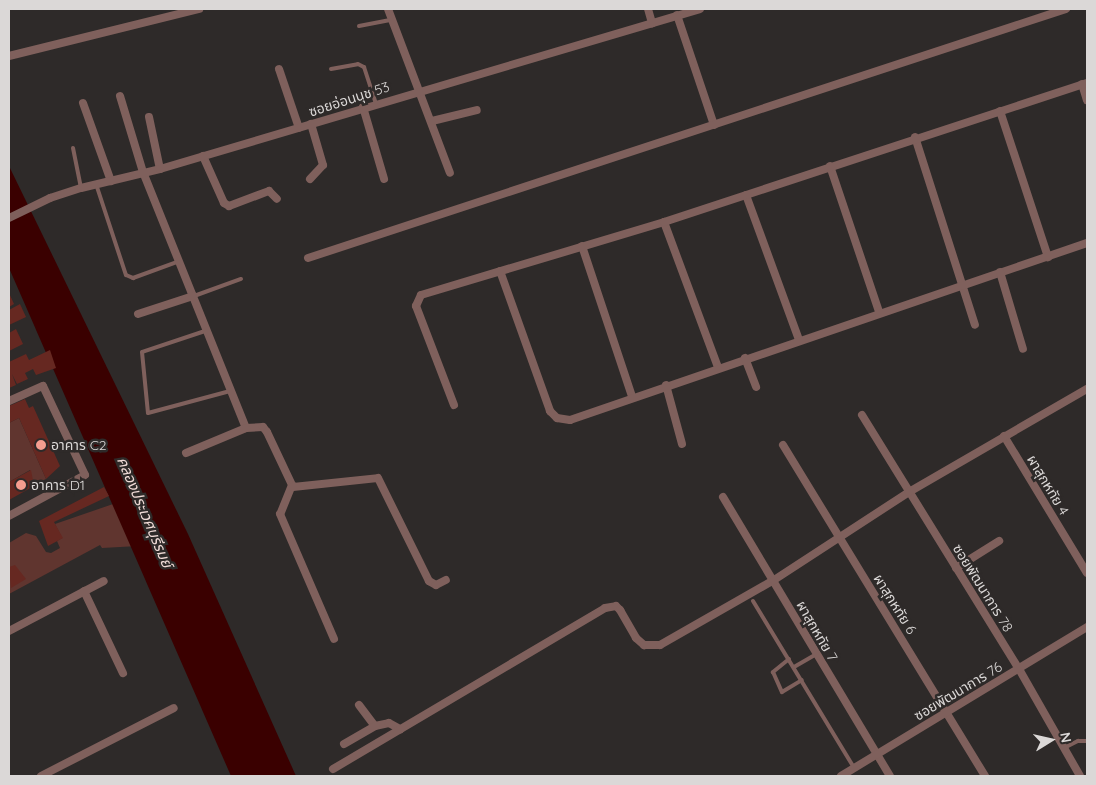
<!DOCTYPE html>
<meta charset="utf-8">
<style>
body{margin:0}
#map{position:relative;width:1096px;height:785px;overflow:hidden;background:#2e2a29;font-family:Quicksand,"Noto Sans Thai",sans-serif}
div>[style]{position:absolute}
.green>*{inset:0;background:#60352f}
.water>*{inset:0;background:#3a0000}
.building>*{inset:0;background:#662821}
.service>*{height:4px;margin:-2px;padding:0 2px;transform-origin:2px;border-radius:2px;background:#7f605c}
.minor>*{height:8px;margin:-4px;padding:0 4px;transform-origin:4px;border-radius:4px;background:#7f605c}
.dots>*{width:14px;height:14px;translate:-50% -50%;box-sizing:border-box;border:2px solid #2e2a29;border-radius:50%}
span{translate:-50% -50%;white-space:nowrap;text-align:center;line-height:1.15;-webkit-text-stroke:5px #2e2a29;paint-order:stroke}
.street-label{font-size:14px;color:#dbd8d7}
.poi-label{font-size:14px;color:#dbd8d7}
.left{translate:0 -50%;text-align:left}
.water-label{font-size:15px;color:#f0dbd7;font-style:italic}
.frame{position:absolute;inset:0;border:10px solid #dbd8d7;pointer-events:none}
.north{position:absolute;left:1026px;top:715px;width:50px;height:50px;-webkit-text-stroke:4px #2e2a29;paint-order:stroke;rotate:80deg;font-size:14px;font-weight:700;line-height:20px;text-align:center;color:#dbd8d7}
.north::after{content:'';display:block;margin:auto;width:18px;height:22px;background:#dbd8d7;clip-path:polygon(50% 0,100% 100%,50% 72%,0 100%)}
</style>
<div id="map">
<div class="green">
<div style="clip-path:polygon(19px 418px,46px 479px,33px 485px,30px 470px,9px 482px,9px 423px)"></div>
<div style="clip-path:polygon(116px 503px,138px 546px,102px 548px,100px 545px,9px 594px,9px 543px,26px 533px,36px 536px,46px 552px,51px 553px,60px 548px,57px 541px,62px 538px,55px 524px)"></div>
</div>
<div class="water">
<div style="clip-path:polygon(9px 166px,188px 534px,296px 776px,231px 776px,9px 268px)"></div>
</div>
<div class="building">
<div style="clip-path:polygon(9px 293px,14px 304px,9px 307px)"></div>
<div style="clip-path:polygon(20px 304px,26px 317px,9px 325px,9px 310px)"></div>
<div style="clip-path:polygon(16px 329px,23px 344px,9px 351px,9px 333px)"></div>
<div style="clip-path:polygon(50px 350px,56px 368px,36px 375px,33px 369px,25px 373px,28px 379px,17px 384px,12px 374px,16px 385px,9px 388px,9px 362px,26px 354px,29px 360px)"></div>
<div style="clip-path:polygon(25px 399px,29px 408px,33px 406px,60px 466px,46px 479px,19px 418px,9px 423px,9px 406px)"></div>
<div style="clip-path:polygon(31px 470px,34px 486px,9px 500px,9px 482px)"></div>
<div style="clip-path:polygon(104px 487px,109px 496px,54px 522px,63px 538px,48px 546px,39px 521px)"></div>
<div style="clip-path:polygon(15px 565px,26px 579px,11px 588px,9px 567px)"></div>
</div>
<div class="service">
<div style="left:359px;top:26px;width:33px;rotate:-11deg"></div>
<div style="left:331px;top:69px;width:27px;rotate:-10deg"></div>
<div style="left:358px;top:64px;width:7px;rotate:27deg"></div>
<div style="left:364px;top:67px;width:38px;rotate:72deg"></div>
<div style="left:73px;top:148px;width:41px;rotate:78.7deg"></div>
<div style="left:96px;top:184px;width:96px;rotate:71.8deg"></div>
<div style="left:126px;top:275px;width:8px;rotate:23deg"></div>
<div style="left:133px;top:278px;width:50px;rotate:-19.9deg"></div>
<div style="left:194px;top:296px;width:50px;rotate:-19.9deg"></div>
<div style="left:205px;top:331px;width:66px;rotate:161.6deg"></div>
<div style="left:142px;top:352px;width:61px;rotate:84.4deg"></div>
<div style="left:148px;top:413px;width:85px;rotate:-15deg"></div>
<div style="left:753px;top:601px;width:195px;rotate:58.8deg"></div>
<div style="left:789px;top:659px;width:21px;rotate:141deg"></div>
<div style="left:773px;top:672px;width:22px;rotate:66deg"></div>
<div style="left:782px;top:692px;width:23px;rotate:-31deg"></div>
<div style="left:794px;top:667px;width:24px;rotate:-30deg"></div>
<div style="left:1064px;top:748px;width:16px;rotate:-27deg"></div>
<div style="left:1078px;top:741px;width:9px"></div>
</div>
<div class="minor">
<div style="left:388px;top:9px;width:175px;rotate:69.3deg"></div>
<div style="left:648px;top:9px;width:15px;rotate:74deg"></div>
<div style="left:677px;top:15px;width:116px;rotate:71.4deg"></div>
<div style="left:9px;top:56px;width:196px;rotate:-13.9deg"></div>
<div style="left:279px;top:69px;width:62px;rotate:71.3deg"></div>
<div style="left:1082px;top:84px;width:17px;rotate:73deg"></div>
<div style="left:120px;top:96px;width:79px;rotate:73.2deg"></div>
<div style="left:143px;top:172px;width:276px;rotate:68.1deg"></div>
<div style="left:246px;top:428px;width:17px;rotate:-3deg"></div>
<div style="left:263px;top:427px;width:6px;rotate:51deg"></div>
<div style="left:267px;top:432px;width:59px;rotate:64.7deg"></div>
<div style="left:292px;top:485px;width:31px;rotate:112deg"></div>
<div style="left:280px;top:514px;width:136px;rotate:66.6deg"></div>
<div style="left:83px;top:103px;width:83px;rotate:70.3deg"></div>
<div style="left:363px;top:107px;width:75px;rotate:73.7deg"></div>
<div style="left:1000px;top:111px;width:154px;rotate:71.8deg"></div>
<div style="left:149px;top:117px;width:53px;rotate:78.1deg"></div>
<div style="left:432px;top:121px;width:46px;rotate:-13.7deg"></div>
<div style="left:915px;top:137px;width:197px;rotate:72.3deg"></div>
<div style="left:203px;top:156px;width:51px;rotate:65.9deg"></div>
<div style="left:224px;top:203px;width:6px;rotate:31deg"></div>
<div style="left:229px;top:206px;width:43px;rotate:-20.6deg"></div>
<div style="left:269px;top:191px;width:11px;rotate:45deg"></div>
<div style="left:830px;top:166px;width:154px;rotate:71.4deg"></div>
<div style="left:310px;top:179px;width:19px;rotate:-47deg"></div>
<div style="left:323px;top:165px;width:43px;rotate:-106.3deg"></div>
<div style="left:746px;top:195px;width:154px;rotate:69.9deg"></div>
<div style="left:9px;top:218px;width:46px;rotate:-26deg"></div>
<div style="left:50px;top:198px;width:33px;rotate:-18deg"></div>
<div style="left:81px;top:188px;width:81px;rotate:-13.5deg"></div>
<div style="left:160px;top:169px;width:563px;rotate:-16.5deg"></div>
<div style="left:664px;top:222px;width:155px;rotate:69.6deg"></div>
<div style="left:582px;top:246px;width:158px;rotate:71.6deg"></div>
<div style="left:308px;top:258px;width:798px;rotate:-18.19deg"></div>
<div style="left:500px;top:271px;width:149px;rotate:70.3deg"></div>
<div style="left:550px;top:411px;width:10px;rotate:45deg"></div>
<div style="left:557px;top:418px;width:13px;rotate:9deg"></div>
<div style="left:570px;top:420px;width:546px;rotate:-18.9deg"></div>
<div style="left:1000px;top:272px;width:80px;rotate:73.4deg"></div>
<div style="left:138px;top:314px;width:58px;rotate:-18.1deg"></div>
<div style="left:745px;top:358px;width:31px;rotate:69deg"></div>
<div style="left:666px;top:385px;width:61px;rotate:74.8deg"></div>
<div style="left:9px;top:401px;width:37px;rotate:-24deg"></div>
<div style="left:43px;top:386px;width:98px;rotate:64.7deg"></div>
<div style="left:85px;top:475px;width:86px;rotate:151.7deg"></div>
<div style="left:454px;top:405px;width:106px;rotate:-111deg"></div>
<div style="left:416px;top:306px;width:12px;rotate:-66deg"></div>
<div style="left:421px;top:295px;width:254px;rotate:-16.7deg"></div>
<div style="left:664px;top:222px;width:445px;rotate:-18.2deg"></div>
<div style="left:862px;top:415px;width:299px;rotate:58.3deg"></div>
<div style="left:1019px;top:669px;width:123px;rotate:60.3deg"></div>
<div style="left:1004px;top:436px;width:160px;rotate:58.8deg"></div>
<div style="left:783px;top:445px;width:388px;rotate:58.6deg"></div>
<div style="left:186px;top:453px;width:65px;rotate:-22.6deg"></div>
<div style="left:293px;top:487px;width:85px;rotate:-6deg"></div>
<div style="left:378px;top:478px;width:115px;rotate:63.7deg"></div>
<div style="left:429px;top:581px;width:8px;rotate:30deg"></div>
<div style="left:436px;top:585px;width:11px;rotate:-27deg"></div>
<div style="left:723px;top:497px;width:325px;rotate:59.1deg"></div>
<div style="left:956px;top:568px;width:51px;rotate:-32.1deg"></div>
<div style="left:84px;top:591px;width:91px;rotate:64.6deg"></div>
<div style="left:9px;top:631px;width:107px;rotate:-27.8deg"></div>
<div style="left:359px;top:705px;width:26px;rotate:53deg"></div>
<div style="left:375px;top:726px;width:14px;rotate:-12deg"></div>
<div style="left:389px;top:723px;width:13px;rotate:29deg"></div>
<div style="left:344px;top:744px;width:36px;rotate:-30deg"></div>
<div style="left:333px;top:769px;width:316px;rotate:-30.6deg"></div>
<div style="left:605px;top:608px;width:11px;rotate:-10deg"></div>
<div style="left:616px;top:606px;width:6px;rotate:45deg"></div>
<div style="left:620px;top:610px;width:32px;rotate:60deg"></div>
<div style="left:636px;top:638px;width:11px;rotate:41deg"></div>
<div style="left:644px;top:645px;width:16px"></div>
<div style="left:660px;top:645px;width:131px;rotate:-29.7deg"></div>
<div style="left:774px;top:580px;width:161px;rotate:-33.1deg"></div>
<div style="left:909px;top:492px;width:206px;rotate:-30.1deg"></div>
<div style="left:41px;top:776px;width:149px;rotate:-27.1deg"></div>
<div style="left:841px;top:776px;width:288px;rotate:-31.2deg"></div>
</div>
<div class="dots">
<div style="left:41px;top:445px;background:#f59d8f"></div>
<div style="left:21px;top:485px;background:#f59d8f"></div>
</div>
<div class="street-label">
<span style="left:349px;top:99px;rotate:-18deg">ซอยอ่อนนุช 53</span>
<span style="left:1048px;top:485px;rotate:59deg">ผาสุกหทัย 4</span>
<span style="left:983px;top:588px;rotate:58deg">ซอยพัฒนาการ 78</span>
<span style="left:895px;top:604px;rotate:58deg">ผาสุกหทัย 6</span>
<span style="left:817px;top:631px;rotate:60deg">ผาสุกหทัย 7</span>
<span style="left:958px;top:691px;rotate:-31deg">ซอยพัฒนาการ 76</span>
</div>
<div class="poi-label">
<span class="left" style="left:51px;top:445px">อาคาร C2</span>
<span class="left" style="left:31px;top:485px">อาคาร D1</span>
</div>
<div class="water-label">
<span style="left:145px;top:512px;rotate:67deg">คลองประเวศบุรีรมย์</span>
</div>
<div class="frame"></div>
<div class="north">N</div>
</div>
